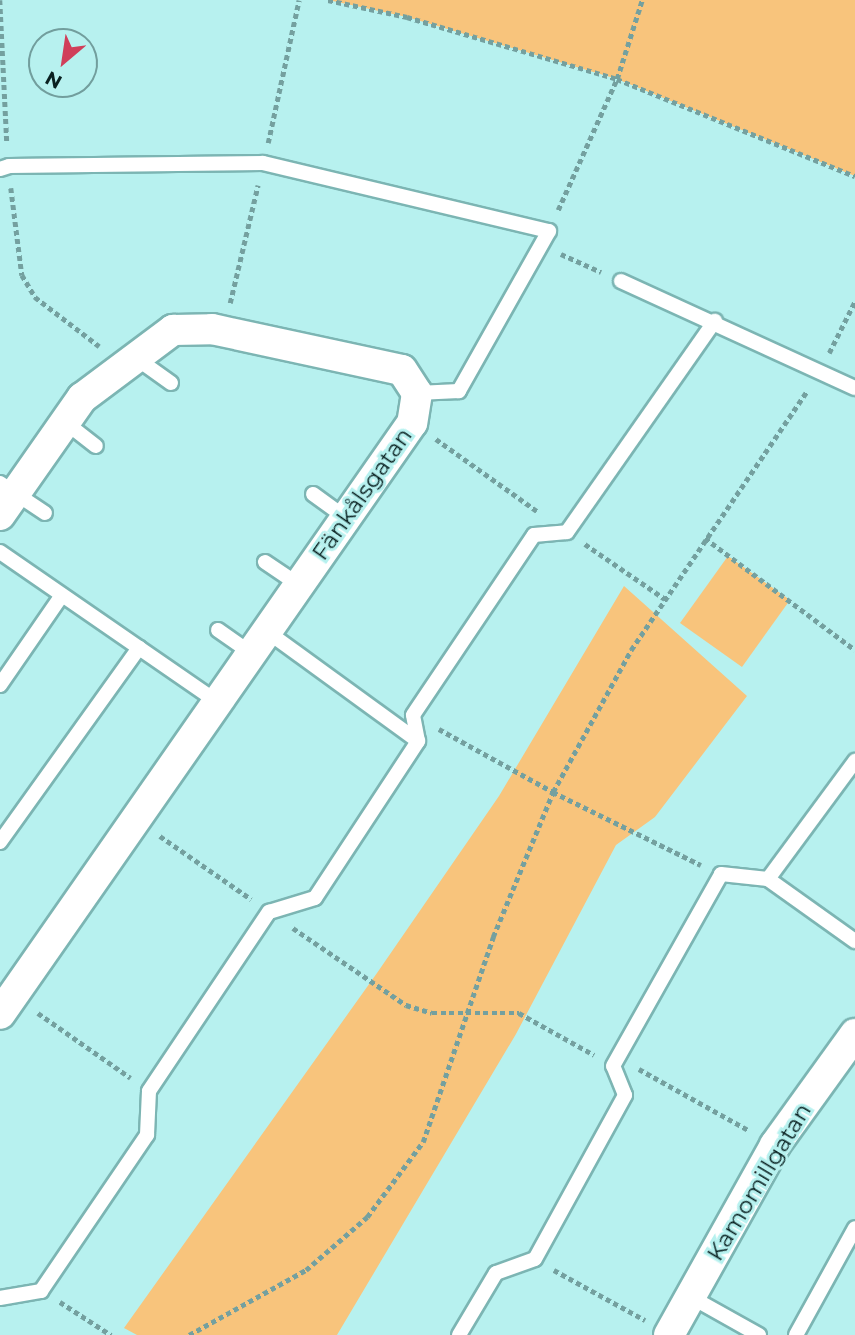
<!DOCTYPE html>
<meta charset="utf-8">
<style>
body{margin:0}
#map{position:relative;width:855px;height:1335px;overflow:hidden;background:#b7f1ef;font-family:Montserrat,sans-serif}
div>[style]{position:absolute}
.green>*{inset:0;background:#f8c47c}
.path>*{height:4.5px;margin-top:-2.25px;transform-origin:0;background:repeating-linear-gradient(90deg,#74a09f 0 5px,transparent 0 8.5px)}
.roads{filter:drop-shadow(2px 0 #7cb5b3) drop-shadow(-2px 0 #7cb5b3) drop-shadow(0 2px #7cb5b3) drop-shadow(0 -2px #7cb5b3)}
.service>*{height:14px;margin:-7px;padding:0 7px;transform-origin:7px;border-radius:7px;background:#fff}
.minor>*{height:30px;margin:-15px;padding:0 15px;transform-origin:15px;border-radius:15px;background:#fff}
span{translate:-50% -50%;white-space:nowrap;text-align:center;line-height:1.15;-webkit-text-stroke:6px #b7f1ef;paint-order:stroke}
.street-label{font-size:23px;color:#0a2121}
.north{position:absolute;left:28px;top:28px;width:70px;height:70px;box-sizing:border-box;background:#b7f1ef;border:2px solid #729e9d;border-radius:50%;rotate:209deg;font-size:19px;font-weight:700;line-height:28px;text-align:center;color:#0a2121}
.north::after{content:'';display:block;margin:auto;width:24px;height:32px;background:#d03f5a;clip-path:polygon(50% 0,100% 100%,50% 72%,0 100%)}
</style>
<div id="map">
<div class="green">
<div style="clip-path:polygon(328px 0,855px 0,855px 176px,617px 79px,407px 17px)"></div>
<div style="clip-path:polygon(728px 556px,790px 600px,742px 667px,680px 623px)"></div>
<div style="clip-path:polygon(624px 586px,747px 696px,655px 817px,616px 845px,516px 1034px,337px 1335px,137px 1335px,124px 1328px,377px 973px,499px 796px)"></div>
</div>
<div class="path">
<div style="left:0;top:0;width:144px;rotate:87.2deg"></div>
<div style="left:328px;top:0;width:81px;rotate:12.1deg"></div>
<div style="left:407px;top:17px;width:219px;rotate:16.4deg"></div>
<div style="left:617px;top:79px;width:257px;rotate:22.2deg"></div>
<div style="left:268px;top:143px;width:146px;rotate:-77.8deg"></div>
<div style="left:11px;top:188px;width:88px;rotate:82.8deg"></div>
<div style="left:22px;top:275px;width:26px;rotate:59deg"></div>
<div style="left:35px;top:297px;width:81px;rotate:37.4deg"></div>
<div style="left:558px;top:210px;width:144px;rotate:-65.8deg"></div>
<div style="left:617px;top:79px;width:83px;rotate:-72.4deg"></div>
<div style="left:561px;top:254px;width:44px;rotate:24.2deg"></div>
<div style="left:230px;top:303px;width:121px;rotate:-76.7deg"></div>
<div style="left:829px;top:353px;width:58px;rotate:-63.4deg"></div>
<div style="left:436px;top:439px;width:124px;rotate:35.5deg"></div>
<div style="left:705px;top:538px;width:187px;rotate:36.7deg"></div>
<div style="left:585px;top:544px;width:97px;rotate:34.5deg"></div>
<div style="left:439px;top:729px;width:130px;rotate:28.9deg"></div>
<div style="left:553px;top:792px;width:165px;rotate:26.3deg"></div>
<div style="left:160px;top:836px;width:111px;rotate:34.7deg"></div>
<div style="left:293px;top:928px;width:137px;rotate:34.3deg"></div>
<div style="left:406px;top:1005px;width:27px;rotate:17deg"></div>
<div style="left:432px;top:1013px;width:87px"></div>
<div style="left:519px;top:1013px;width:86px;rotate:29.2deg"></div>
<div style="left:38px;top:1013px;width:113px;rotate:35deg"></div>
<div style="left:639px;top:1069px;width:127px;rotate:29.2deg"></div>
<div style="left:554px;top:1270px;width:104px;rotate:28.8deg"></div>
<div style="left:60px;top:1302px;width:61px;rotate:32.9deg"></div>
<div style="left:189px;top:1335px;width:134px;rotate:-29.1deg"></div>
<div style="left:306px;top:1270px;width:81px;rotate:-41deg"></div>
<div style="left:367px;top:1217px;width:94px;rotate:-53.3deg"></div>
<div style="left:423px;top:1142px;width:217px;rotate:-71.1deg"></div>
<div style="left:493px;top:937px;width:157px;rotate:-67.5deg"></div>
<div style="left:553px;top:792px;width:162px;rotate:-61.2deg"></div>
<div style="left:631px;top:650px;width:313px;rotate:-55.8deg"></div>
</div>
<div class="roads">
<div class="service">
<div style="left:0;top:169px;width:9px;rotate:-18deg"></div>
<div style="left:9px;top:166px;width:254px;rotate:-0.7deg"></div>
<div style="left:263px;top:163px;width:294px;rotate:13.4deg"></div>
<div style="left:549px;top:231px;width:184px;rotate:119.4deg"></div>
<div style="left:459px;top:391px;width:42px;rotate:177.3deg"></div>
<div style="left:621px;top:281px;width:257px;rotate:24.6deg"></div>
<div style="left:136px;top:358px;width:43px;rotate:35.5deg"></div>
<div style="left:65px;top:422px;width:39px;rotate:38deg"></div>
<div style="left:0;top:483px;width:54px;rotate:33.7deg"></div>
<div style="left:313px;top:494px;width:39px;rotate:36deg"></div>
<div style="left:0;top:552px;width:262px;rotate:34.6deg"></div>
<div style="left:265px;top:562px;width:40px;rotate:34deg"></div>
<div style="left:218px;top:630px;width:39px;rotate:35deg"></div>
<div style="left:265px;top:630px;width:189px;rotate:36deg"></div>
<div style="left:0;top:685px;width:109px;rotate:-55.4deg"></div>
<div style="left:0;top:842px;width:239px;rotate:-54.4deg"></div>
<div style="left:768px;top:879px;width:107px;rotate:35.5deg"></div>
<div style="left:691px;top:1297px;width:78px;rotate:29.2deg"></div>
<div style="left:0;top:1298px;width:42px;rotate:-9.7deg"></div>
<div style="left:41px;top:1291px;width:189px;rotate:-55.8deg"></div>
<div style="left:147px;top:1135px;width:44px;rotate:-87.4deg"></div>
<div style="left:149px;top:1091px;width:216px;rotate:-56.2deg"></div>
<div style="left:269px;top:912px;width:48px;rotate:-16.9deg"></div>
<div style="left:315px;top:898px;width:188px;rotate:-56.7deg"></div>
<div style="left:418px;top:741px;width:26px;rotate:-101deg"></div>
<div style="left:413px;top:715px;width:217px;rotate:-56.1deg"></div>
<div style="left:534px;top:535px;width:33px;rotate:-5deg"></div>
<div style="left:567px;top:532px;width:258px;rotate:-55deg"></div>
<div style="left:459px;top:1335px;width:72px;rotate:-59.2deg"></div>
<div style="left:496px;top:1273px;width:41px;rotate:-19.7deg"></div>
<div style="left:535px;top:1259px;width:187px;rotate:-61.2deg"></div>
<div style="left:625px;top:1095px;width:31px;rotate:-112deg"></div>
<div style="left:613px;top:1066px;width:220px;rotate:-60.6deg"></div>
<div style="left:721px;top:874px;width:47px;rotate:6.1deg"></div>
<div style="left:768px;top:879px;width:147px;rotate:-53.6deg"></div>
<div style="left:796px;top:1335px;width:122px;rotate:-61.1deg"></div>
</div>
<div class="minor">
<div style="left:0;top:515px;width:143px;rotate:-55deg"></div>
<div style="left:82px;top:398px;width:114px;rotate:-36.8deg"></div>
<div style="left:173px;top:330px;width:39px;rotate:-1deg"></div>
<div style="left:212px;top:329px;width:194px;rotate:12.2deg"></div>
<div style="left:402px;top:370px;width:27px;rotate:57deg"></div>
<div style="left:417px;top:393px;width:30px;rotate:99deg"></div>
<div style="left:412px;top:423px;width:720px;rotate:124.88deg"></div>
<div style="left:669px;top:1335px;width:218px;rotate:-60.8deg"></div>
<div style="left:775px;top:1145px;width:137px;rotate:-54.2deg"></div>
</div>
</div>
<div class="street-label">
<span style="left:362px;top:494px;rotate:-55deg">Fänkålsgatan</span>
<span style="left:759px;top:1182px;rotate:-59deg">Kamomillgatan</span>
</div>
<div class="north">N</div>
</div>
